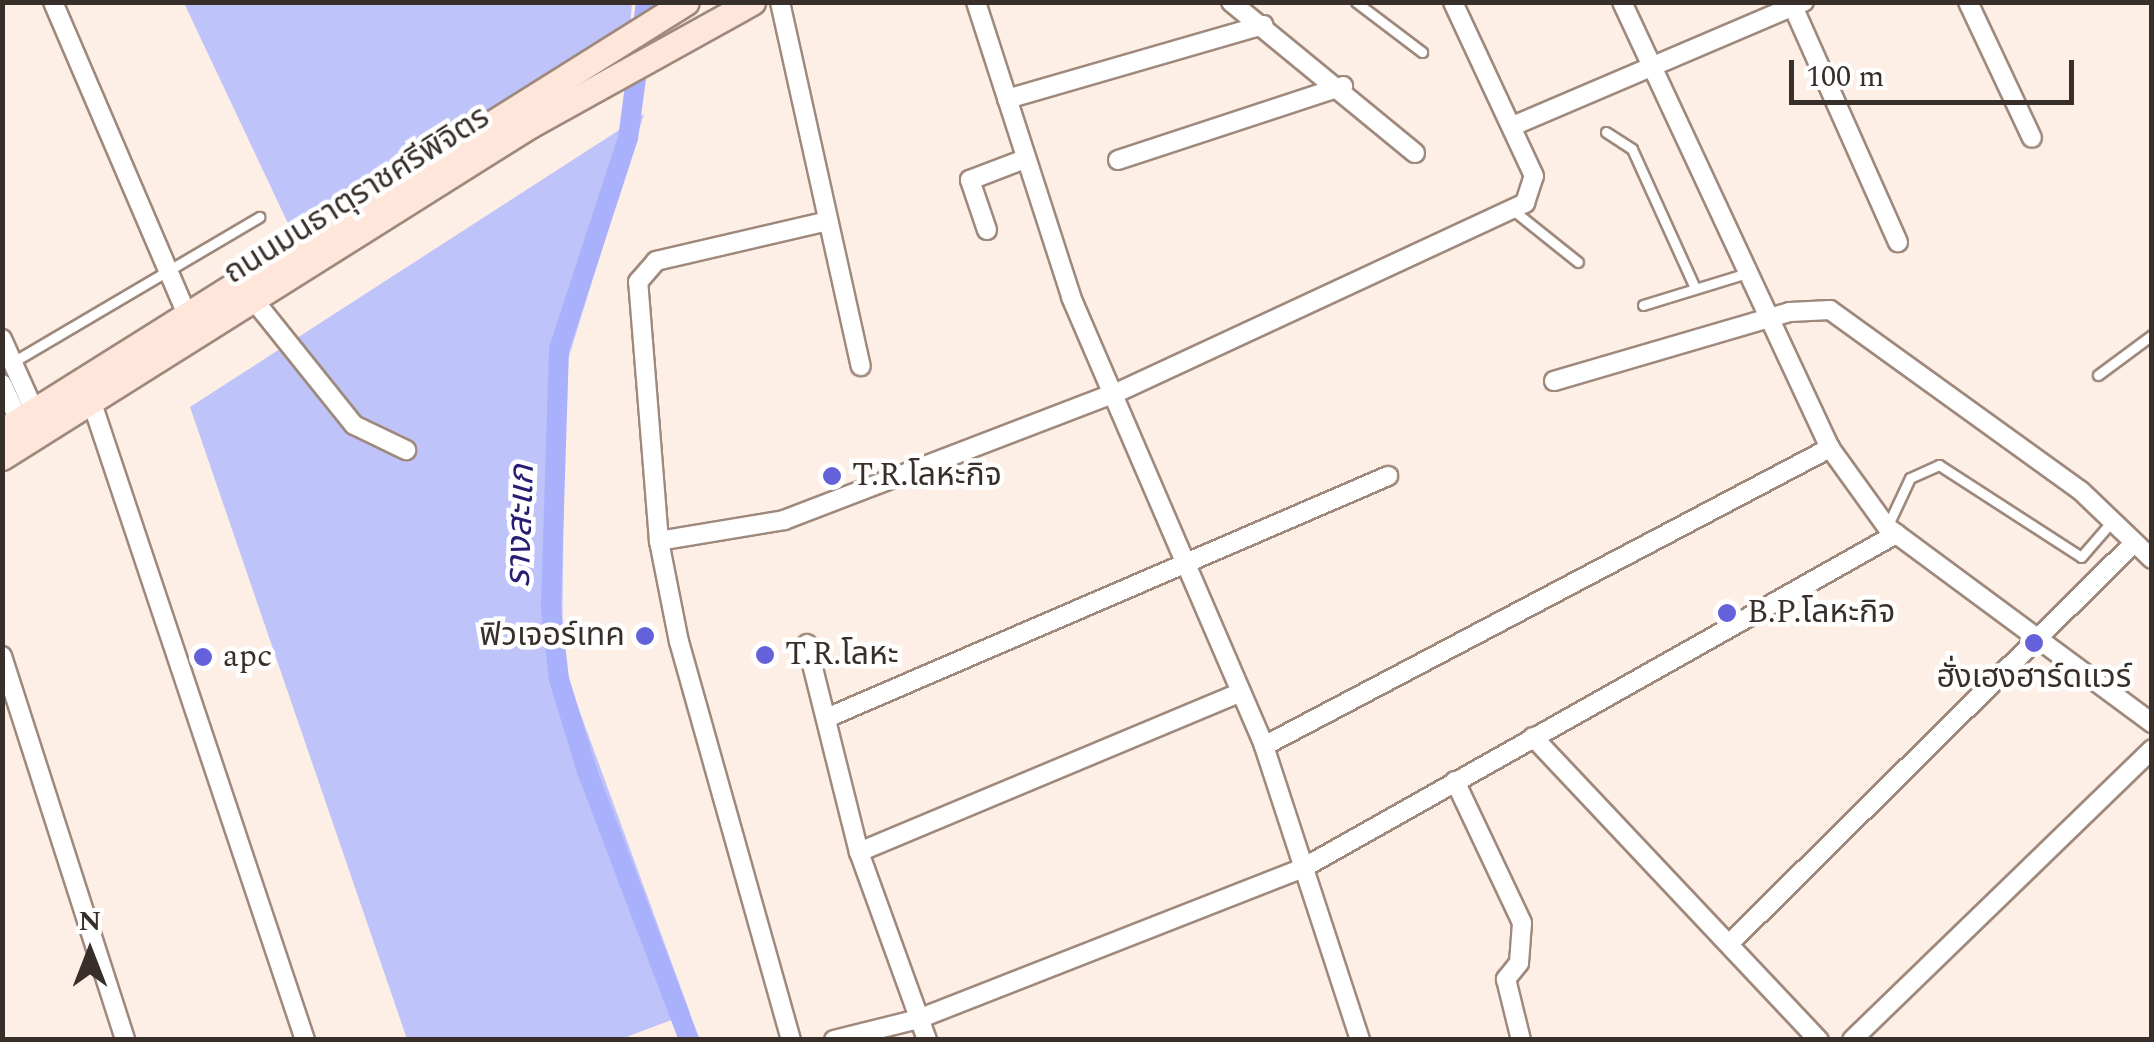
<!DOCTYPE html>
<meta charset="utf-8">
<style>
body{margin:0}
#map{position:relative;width:2154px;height:1042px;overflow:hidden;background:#fdeee6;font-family:Spectral,"Noto Sans Thai",serif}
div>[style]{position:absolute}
.green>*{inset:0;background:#bec3f9}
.canal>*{height:20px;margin:-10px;padding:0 10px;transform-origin:10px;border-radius:10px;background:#aab1fc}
.roads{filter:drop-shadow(2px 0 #9f897c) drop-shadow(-2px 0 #9f897c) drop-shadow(0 2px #9f897c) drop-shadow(0 -2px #9f897c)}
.lane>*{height:9px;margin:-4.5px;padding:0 4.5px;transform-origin:4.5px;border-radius:4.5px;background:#fff}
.street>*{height:18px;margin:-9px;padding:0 9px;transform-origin:9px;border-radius:9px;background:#fff}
.secondary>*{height:25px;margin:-12.5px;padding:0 12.5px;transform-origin:12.5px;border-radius:12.5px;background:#fee7da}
.dots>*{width:28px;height:28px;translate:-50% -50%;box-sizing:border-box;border:5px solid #fff;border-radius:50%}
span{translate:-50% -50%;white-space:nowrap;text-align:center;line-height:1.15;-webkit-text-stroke:9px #fff;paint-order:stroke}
.street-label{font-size:32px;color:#382f2a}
.poi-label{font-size:32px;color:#382f2a}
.left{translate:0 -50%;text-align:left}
.right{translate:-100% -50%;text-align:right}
.water-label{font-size:35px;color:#271d72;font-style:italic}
.frame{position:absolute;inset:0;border:5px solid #382f2a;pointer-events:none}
.north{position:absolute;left:40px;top:902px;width:100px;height:100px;-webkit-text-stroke:8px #fff;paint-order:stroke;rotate:0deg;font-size:28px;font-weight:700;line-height:40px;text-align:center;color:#382f2a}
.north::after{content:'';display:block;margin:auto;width:35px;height:45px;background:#382f2a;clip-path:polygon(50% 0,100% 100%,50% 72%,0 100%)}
.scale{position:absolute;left:1789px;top:60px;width:285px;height:45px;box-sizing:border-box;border:5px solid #382f2a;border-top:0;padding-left:12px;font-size:30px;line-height:35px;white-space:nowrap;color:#382f2a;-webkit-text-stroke:8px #fff;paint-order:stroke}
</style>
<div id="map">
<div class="green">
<div style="clip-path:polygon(184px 3px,632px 3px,630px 28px,293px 234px)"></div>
<div style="clip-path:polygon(644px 114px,565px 369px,562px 663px,690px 1013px,621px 1039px,407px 1039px,190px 407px)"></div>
</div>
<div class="canal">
<div style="left:646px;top:2px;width:137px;rotate:97.5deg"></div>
<div style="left:628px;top:138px;width:222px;rotate:108.1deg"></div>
<div style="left:559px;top:349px;width:260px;rotate:91.8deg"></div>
<div style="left:551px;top:609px;width:70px;rotate:83.5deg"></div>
<div style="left:559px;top:679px;width:96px;rotate:73.1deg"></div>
<div style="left:587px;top:771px;width:288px;rotate:69.2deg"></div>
</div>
<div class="roads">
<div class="lane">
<div style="left:1356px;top:2px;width:83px;rotate:37.1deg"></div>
<div style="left:1606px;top:132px;width:31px;rotate:33deg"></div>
<div style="left:1632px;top:149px;width:153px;rotate:65.6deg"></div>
<div style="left:1513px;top:210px;width:83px;rotate:38.7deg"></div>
<div style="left:1643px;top:305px;width:109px;rotate:-17.1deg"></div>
<div style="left:13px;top:362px;width:286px;rotate:-30.5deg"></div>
<div style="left:2098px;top:375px;width:67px;rotate:-36.5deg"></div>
<div style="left:1887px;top:527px;width:54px;rotate:-64.9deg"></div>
<div style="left:1910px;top:478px;width:32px;rotate:-24deg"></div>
<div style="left:1939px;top:465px;width:169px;rotate:32.9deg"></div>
<div style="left:2081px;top:557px;width:49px;rotate:-49.1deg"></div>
</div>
<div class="street">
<div style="left:53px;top:2px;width:340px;rotate:66.8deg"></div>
<div style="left:780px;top:2px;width:373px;rotate:77.5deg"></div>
<div style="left:976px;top:2px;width:310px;rotate:72.1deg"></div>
<div style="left:1071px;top:297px;width:489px;rotate:66.7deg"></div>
<div style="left:1264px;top:746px;width:309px;rotate:71.9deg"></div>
<div style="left:1231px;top:2px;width:238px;rotate:39.4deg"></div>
<div style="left:1622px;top:2px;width:492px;rotate:65deg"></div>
<div style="left:1830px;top:448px;width:97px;rotate:54.2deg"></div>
<div style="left:1887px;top:527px;width:330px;rotate:36.5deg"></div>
<div style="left:1791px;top:2px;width:263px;rotate:66deg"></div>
<div style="left:1968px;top:2px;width:150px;rotate:64.8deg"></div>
<div style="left:1007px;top:99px;width:267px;rotate:-16.1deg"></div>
<div style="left:1515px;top:125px;width:314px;rotate:-23.1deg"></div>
<div style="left:1118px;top:160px;width:237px;rotate:-18.2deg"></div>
<div style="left:987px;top:230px;width:53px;rotate:-108.8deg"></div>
<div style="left:970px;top:180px;width:59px;rotate:-20.9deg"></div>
<div style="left:253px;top:299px;width:161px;rotate:51.3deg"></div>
<div style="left:354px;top:425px;width:58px;rotate:25.7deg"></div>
<div style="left:2px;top:339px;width:78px;rotate:65.7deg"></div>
<div style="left:1554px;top:381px;width:246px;rotate:-16.3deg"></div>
<div style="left:1790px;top:312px;width:40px;rotate:-2.9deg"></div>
<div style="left:1830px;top:310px;width:309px;rotate:35.8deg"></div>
<div style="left:2081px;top:491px;width:98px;rotate:43.8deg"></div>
<div style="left:2px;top:384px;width:40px;rotate:65deg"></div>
<div style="left:88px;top:391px;width:684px;rotate:71.51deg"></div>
<div style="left:659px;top:541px;width:127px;rotate:-9.5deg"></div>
<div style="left:784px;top:520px;width:358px;rotate:-21deg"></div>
<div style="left:1118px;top:392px;width:449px;rotate:-24.9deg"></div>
<div style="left:1525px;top:203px;width:28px;rotate:-72deg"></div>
<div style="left:1534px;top:176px;width:192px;rotate:-115deg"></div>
<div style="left:807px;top:644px;width:214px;rotate:76deg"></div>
<div style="left:859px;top:852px;width:200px;rotate:70.1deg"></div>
<div style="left:2px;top:656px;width:403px;rotate:72.2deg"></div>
<div style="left:829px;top:717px;width:609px;rotate:-23.32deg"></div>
<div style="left:1533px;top:737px;width:417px;rotate:46.7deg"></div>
<div style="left:1264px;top:746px;width:640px;rotate:-27.77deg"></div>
<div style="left:1455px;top:781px;width:157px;rotate:64.7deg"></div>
<div style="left:1522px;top:923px;width:40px;rotate:94.3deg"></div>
<div style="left:1519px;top:963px;width:21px;rotate:129deg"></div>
<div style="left:1506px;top:979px;width:63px;rotate:76.2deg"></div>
<div style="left:859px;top:852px;width:414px;rotate:-22.7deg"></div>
<div style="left:1729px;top:944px;width:570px;rotate:-44.72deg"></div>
<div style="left:791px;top:1040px;width:413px;rotate:-105.7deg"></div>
<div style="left:679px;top:642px;width:103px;rotate:-101.2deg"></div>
<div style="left:659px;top:541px;width:260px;rotate:-94.6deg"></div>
<div style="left:638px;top:282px;width:28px;rotate:-49deg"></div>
<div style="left:656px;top:261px;width:172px;rotate:-13.1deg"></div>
<div style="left:834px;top:1040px;width:87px;rotate:-14deg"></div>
<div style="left:918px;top:1019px;width:414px;rotate:-21.4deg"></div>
<div style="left:1303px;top:868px;width:681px;rotate:-29.39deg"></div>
<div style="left:1852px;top:1040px;width:418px;rotate:-44.1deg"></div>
</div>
<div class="secondary">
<div style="left:2px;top:431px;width:807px;rotate:-32.1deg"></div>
<div style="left:2px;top:457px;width:624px;rotate:-32.16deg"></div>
<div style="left:530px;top:125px;width:254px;rotate:-29deg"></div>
</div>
</div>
<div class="dots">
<div style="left:832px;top:476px;background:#6461da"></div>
<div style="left:1727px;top:613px;background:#6461da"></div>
<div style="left:645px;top:636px;background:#6461da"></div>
<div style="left:2034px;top:643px;background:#6461da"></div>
<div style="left:765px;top:655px;background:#6461da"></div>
<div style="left:203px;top:657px;background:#6461da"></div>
</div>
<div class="street-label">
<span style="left:357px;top:196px;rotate:-32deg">ถนนมนธาตุราชศรีพิจิตร</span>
</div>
<div class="poi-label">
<span class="left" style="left:852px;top:476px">T.R.โลหะกิจ</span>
<span class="left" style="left:1747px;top:613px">B.P.โลหะกิจ</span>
<span class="right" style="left:625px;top:636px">ฟิวเจอร์เทค</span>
<span class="left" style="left:785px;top:655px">T.R.โลหะ</span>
<span class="left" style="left:223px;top:657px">apc</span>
<span style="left:2034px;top:678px">ฮั่งเฮงฮาร์ดแวร์</span>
</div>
<div class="water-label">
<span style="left:521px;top:526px;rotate:-88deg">รางสะแก</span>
</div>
<div class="frame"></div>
<div class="north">N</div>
<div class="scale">100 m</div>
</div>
